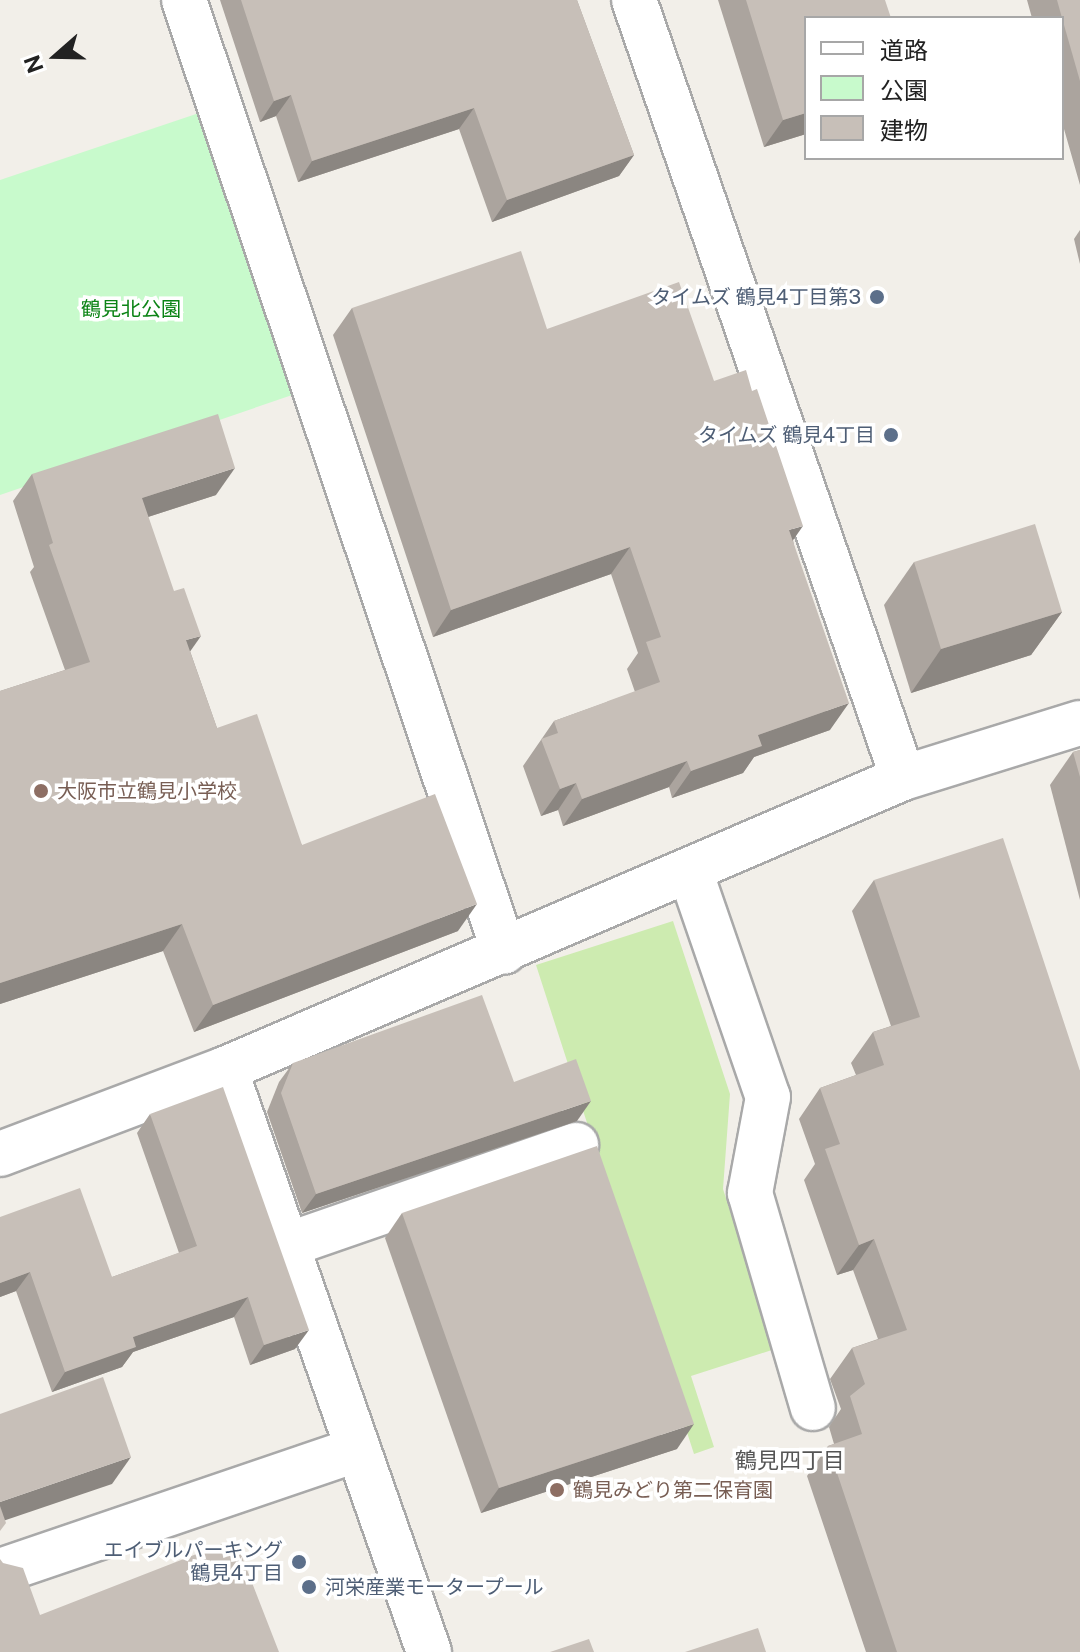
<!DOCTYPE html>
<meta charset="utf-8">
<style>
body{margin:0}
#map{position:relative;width:1080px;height:1652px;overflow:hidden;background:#f2efe9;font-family:"Public Sans","Noto Sans JP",sans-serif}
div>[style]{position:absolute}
.grass>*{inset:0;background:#cdebb0}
.park>*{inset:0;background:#c8facc}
.roads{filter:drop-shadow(2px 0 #a9a9a9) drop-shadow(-2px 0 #a9a9a9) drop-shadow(0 2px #a9a9a9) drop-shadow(0 -2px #a9a9a9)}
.minor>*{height:44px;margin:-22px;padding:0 22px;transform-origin:22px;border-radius:22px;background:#fff}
.wall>*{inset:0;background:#aba49e}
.shaded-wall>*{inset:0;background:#8b8681}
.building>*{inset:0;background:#c7bfb8}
.dots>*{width:22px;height:22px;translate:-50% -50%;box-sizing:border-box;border:4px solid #fff;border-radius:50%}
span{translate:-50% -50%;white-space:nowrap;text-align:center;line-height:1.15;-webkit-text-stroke:7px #fff;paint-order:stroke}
.service-label{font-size:20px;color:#4e5e75}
.right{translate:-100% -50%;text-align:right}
.left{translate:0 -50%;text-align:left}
.park-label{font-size:20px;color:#0c8416}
.education-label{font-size:20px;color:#785e54}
.neighbourhood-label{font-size:22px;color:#555}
.legend{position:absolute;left:804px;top:16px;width:260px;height:144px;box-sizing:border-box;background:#fff;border:2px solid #a7a7a7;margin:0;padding:10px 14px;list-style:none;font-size:24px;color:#222}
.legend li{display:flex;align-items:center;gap:16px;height:40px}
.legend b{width:40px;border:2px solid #a7a7a7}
.north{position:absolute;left:16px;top:16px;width:80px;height:80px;-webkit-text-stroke:6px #fff;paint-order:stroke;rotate:250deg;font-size:22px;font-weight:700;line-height:32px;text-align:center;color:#222}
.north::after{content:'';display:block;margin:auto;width:28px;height:36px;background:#222;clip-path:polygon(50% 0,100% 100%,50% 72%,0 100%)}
</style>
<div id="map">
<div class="grass">
<div style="clip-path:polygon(673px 921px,730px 1094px,723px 1189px,775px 1349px,691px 1376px,714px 1447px,694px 1454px,536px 965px)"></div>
</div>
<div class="park">
<div style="clip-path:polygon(202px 112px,298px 393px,0 495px,0 180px)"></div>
</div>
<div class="roads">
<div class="minor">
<div style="left:184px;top:0;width:1004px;rotate:71.42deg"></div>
<div style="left:634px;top:0;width:823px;rotate:70.93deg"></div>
<div style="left:690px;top:871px;width:239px;rotate:71deg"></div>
<div style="left:768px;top:1097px;width:98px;rotate:100.6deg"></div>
<div style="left:750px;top:1193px;width:224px;rotate:73.7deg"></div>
<div style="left:225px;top:1069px;width:618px;rotate:70.71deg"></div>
<div style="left:0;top:1154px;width:241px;rotate:-20.7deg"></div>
<div style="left:225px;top:1069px;width:738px;rotate:-23.23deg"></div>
<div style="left:903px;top:778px;width:185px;rotate:-17.3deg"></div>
<div style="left:287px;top:1245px;width:306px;rotate:-19.1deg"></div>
<div style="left:0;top:1571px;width:378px;rotate:-18.8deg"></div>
</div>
</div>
<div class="wall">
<div style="clip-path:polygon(220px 0,577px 0,634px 155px,619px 176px,492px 222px,459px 129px,298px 182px,276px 116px,260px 122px)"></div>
<div style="clip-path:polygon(718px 0,885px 0,806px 18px,806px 134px,764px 147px)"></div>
<div style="clip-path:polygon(1027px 0,1080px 0,1080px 185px,1062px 122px,1062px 18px,1032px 18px)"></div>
<div style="clip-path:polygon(1080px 230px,1080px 264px,1074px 239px)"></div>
<div style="clip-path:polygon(352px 308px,547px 329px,714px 381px,793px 540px,830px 730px,754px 757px,743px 773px,672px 798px,669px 787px,563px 826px,558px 810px,541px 816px,523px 766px,554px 721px,635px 692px,627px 669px,638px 653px,611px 574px,433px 637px,333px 335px)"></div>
<div style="clip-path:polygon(32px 474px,216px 495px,148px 517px,190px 651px,217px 728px,302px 845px,458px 931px,194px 1032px,163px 951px,0 1004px,0 691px,65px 670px,30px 572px,34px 567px,13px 501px)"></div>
<div style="clip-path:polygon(914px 562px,1062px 612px,1031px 655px,911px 693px,884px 605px)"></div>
<div style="clip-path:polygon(1080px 750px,1080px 900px,1050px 785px,1073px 752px)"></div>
<div style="clip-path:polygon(874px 880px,1080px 1071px,1080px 1652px,866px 1652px,807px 1476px,828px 1446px,834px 1444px,829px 1427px,841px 1409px,830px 1379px,852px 1348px,878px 1339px,853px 1270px,837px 1275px,804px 1180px,815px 1164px,799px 1119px,820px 1088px,856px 1075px,851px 1063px,873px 1032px,891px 1026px,852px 911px)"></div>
<div style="clip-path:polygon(293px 1063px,514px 1082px,577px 1121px,302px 1213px,267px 1112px,279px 1082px)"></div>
<div style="clip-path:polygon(150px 1114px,295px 1349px,250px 1365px,234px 1317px,133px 1352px,122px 1367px,52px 1392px,16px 1291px,0 1297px,0 1217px,112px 1277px,179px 1253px,137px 1133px)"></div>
<div style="clip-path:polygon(402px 1213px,677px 1449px,481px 1513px,385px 1238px)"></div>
</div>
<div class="shaded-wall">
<div style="clip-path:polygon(291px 95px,276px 116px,260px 122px,274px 101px)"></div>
<div style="clip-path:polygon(474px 108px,459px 129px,298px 182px,312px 161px)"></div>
<div style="clip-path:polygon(806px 113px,806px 134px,764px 147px,783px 120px)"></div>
<div style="clip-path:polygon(634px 155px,619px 176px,492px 222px,507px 200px)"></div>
<div style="clip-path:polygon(235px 468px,216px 495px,123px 525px,142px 498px)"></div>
<div style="clip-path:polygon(803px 526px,784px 553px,789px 530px)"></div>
<div style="clip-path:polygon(630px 547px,611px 574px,433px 637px,451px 610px)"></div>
<div style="clip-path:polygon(1062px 612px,1031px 655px,911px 693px,941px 649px)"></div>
<div style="clip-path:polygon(201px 636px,182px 663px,186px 640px)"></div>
<div style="clip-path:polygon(849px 703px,830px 730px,754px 757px,743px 773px,672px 798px,691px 771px,758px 735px)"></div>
<div style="clip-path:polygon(687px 761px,669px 787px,563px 826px,582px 799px)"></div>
<div style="clip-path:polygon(576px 783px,558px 810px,541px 816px,560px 789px)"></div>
<div style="clip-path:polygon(477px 904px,458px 931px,194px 1032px,213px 1005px)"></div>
<div style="clip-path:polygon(182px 924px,163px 951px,0 1004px,0 983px)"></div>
<div style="clip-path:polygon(591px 1101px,577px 1121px,302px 1213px,316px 1194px)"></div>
<div style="clip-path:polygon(874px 1239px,853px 1270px,837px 1275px,859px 1245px)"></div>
<div style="clip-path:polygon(30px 1272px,16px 1291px,0 1297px,0 1283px)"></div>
<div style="clip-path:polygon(248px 1297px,234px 1317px,133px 1352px,122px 1367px,52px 1392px,65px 1372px,133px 1337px)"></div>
<div style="clip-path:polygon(309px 1330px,295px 1349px,250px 1365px,264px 1345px)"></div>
<div style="clip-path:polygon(694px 1424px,677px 1449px,481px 1513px,499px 1488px)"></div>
<div style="clip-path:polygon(131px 1457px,112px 1484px,0 1522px,0 1502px)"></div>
</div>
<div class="building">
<div style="clip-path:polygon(241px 0,577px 0,634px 155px,507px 200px,474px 108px,312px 161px,291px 95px,274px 101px)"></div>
<div style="clip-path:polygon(746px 0,885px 0,891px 18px,806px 18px,806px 113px,783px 120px)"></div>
<div style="clip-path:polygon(1057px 0,1080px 0,1080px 81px,1062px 18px)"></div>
<div style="clip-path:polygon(521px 251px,547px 329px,679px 282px,714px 381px,746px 370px,752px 391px,757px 389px,803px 526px,789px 530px,849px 703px,758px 735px,762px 746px,691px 771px,687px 761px,582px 799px,576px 783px,560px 789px,541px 739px,558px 733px,554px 721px,660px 682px,646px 642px,661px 637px,630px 547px,451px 610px,352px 308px)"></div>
<div style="clip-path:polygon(218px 414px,235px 468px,142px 498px,174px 591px,184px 588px,201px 636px,186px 640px,217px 728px,257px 714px,302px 845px,435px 794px,477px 904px,213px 1005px,182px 924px,0 983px,0 691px,90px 662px,49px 545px,53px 543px,32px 474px)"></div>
<div style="clip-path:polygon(1035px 524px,1062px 612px,941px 649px,914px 562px)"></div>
<div style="clip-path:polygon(1080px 750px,1080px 777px,1073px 752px)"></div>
<div style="clip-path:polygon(1003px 838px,1080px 1071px,1080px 1652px,897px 1652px,828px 1446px,862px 1434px,850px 1396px,865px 1384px,852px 1348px,907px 1330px,874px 1239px,859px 1245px,825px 1149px,840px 1144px,820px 1088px,884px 1065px,873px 1032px,920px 1017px,874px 880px)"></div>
<div style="clip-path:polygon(482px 995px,514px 1082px,576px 1059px,591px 1101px,316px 1194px,281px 1093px,293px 1063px)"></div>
<div style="clip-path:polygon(223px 1087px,309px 1330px,264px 1345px,248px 1297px,133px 1337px,136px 1347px,65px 1372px,30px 1272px,0 1283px,0 1217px,80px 1188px,112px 1277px,197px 1246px,150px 1114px)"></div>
<div style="clip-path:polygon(597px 1146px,694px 1424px,499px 1488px,402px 1213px)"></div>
<div style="clip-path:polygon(103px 1377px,131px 1457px,0 1502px,0 1414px)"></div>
<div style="clip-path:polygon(0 1506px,6px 1523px,0 1531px)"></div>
<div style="clip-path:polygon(235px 1539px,279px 1652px,0 1652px,0 1559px,3px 1563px,23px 1568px,40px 1615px)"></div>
<div style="clip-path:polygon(758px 1628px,766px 1652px,685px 1652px)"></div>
<div style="clip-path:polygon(589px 1639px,594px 1652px,550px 1652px)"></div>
</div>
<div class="dots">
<div style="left:877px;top:297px;background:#5c6f8a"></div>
<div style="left:891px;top:435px;background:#5c6f8a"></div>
<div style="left:41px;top:791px;background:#8d6e63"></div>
<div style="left:557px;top:1490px;background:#8d6e63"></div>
<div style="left:299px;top:1562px;background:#5c6f8a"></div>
<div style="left:309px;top:1587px;background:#5c6f8a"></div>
</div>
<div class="service-label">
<span class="right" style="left:861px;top:297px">タイムズ 鶴見4丁目第3</span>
<span class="right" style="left:875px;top:435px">タイムズ 鶴見4丁目</span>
<span class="right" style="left:283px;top:1562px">エイブルパーキング<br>鶴見4丁目</span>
<span class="left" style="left:325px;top:1587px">河栄産業モータープール</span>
</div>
<div class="park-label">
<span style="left:131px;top:309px">鶴見北公園</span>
</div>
<div class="education-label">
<span class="left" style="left:57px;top:791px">大阪市立鶴見小学校</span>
<span class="left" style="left:573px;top:1490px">鶴見みどり第二保育園</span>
</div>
<div class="neighbourhood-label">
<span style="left:790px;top:1461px">鶴見四丁目</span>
</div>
<ul class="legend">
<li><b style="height:10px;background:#fff"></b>道路</li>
<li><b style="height:22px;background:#c8facc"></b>公園</li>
<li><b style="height:22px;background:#c7bfb8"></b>建物</li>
</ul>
<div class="north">N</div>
</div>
